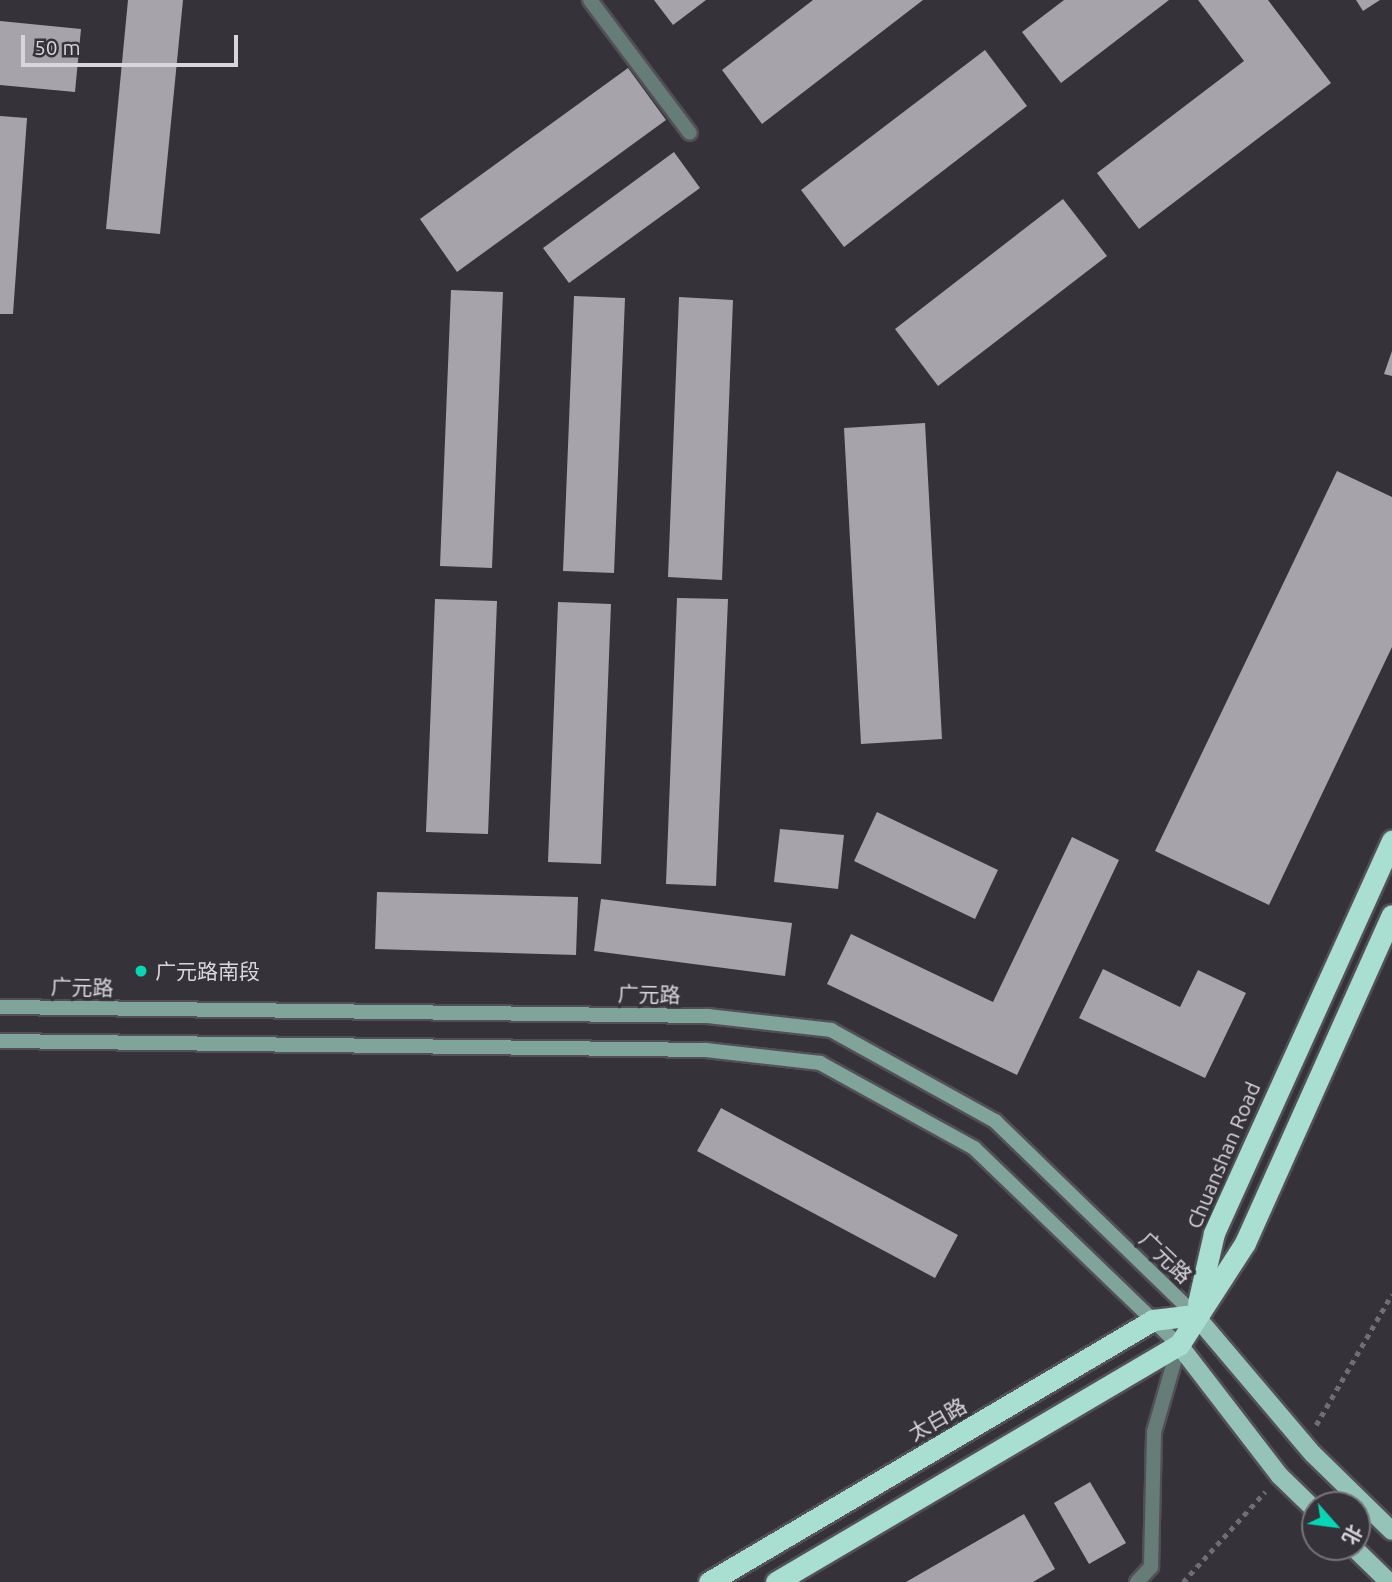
<!DOCTYPE html>
<meta charset="utf-8">
<style>
body{margin:0}
#map{position:relative;width:1392px;height:1582px;overflow:hidden;background:#353239;font-family:Ubuntu,"Noto Sans SC",sans-serif}
div>[style]{position:absolute}
.building>*{inset:0;background:#a6a3aa}
.path>*{height:4.5px;margin-top:-2.25px;transform-origin:0;background:repeating-linear-gradient(90deg,#706e74 0 5px,transparent 0 10px)}
.roads{filter:drop-shadow(2px 0 #525056) drop-shadow(-2px 0 #525056) drop-shadow(0 2px #525056) drop-shadow(0 -2px #525056)}
.street>*{height:14px;margin:-7px;padding:0 7px;transform-origin:7px;border-radius:7px;background:#667c76}
.secondary>*{height:14px;margin:-7px;padding:0 7px;transform-origin:7px;border-radius:7px;background:#81a49a}
.primary>*{height:18px;margin:-9px;padding:0 9px;transform-origin:9px;border-radius:9px;background:#96c3b7}
.highway>*{height:21px;margin:-10.5px;padding:0 10.5px;transform-origin:10.5px;border-radius:10.5px;background:#a8dfd0}
.dots>*{width:19px;height:19px;translate:-50% -50%;box-sizing:border-box;border:4px solid #353239;border-radius:50%}
span{translate:-50% -50%;white-space:nowrap;text-align:center;line-height:1.15;-webkit-text-stroke:7px #353239;paint-order:stroke}
.poi-label{font-size:21px;color:#d7d6da}
.left{translate:0 -50%;text-align:left}
.street-label{font-size:21px;color:#d7d6da}
.north{position:absolute;left:1301px;top:1491px;width:70px;height:70px;box-sizing:border-box;background:#353239;border:2px solid #767479;border-radius:50%;rotate:118deg;font-size:19px;font-weight:700;line-height:28px;text-align:center;color:#d7d6da}
.north::after{content:'';display:block;margin:auto;width:24px;height:32px;background:#08d5b5;clip-path:polygon(50% 0,100% 100%,50% 72%,0 100%)}
.scale{position:absolute;left:21px;top:35px;width:217px;height:32px;box-sizing:border-box;border:4px solid #d7d6da;border-top:0;padding-left:9px;font-size:21px;line-height:24px;white-space:nowrap;color:#d7d6da;-webkit-text-stroke:5px #353239;paint-order:stroke}
</style>
<div id="map">
<div class="building">
<div style="clip-path:polygon(128px 0,183px 0,160px 234px,106px 229px)"></div>
<div style="clip-path:polygon(654px 0,706px 0,673px 25px)"></div>
<div style="clip-path:polygon(813px 0,923px 0,762px 124px,722px 70px)"></div>
<div style="clip-path:polygon(1064px 0,1169px 0,1061px 83px,1022px 32px)"></div>
<div style="clip-path:polygon(1198px 0,1268px 0,1331px 83px,1139px 229px,1097px 173px,1244px 61px)"></div>
<div style="clip-path:polygon(1356px 0,1380px 0,1363px 11px)"></div>
<div style="clip-path:polygon(0 21px,81px 29px,75px 92px,0 85px)"></div>
<div style="clip-path:polygon(985px 50px,1027px 106px,844px 247px,801px 190px)"></div>
<div style="clip-path:polygon(628px 68px,666px 120px,457px 272px,420px 219px)"></div>
<div style="clip-path:polygon(0 116px,27px 118px,13px 314px,0 314px)"></div>
<div style="clip-path:polygon(674px 152px,700px 188px,569px 283px,543px 248px)"></div>
<div style="clip-path:polygon(1063px 199px,1107px 256px,938px 386px,895px 329px)"></div>
<div style="clip-path:polygon(451px 290px,503px 292px,492px 568px,440px 566px)"></div>
<div style="clip-path:polygon(574px 296px,625px 298px,614px 573px,563px 571px)"></div>
<div style="clip-path:polygon(679px 297px,733px 300px,722px 580px,668px 577px)"></div>
<div style="clip-path:polygon(1392px 351px,1392px 376px,1384px 374px)"></div>
<div style="clip-path:polygon(925px 423px,942px 739px,861px 744px,844px 428px)"></div>
<div style="clip-path:polygon(1337px 471px,1392px 497px,1392px 647px,1269px 905px,1155px 851px)"></div>
<div style="clip-path:polygon(677px 598px,728px 599px,716px 886px,666px 884px)"></div>
<div style="clip-path:polygon(435px 599px,497px 601px,488px 834px,426px 832px)"></div>
<div style="clip-path:polygon(558px 602px,611px 604px,601px 864px,548px 862px)"></div>
<div style="clip-path:polygon(877px 812px,998px 870px,975px 919px,854px 861px)"></div>
<div style="clip-path:polygon(780px 829px,844px 835px,838px 889px,774px 882px)"></div>
<div style="clip-path:polygon(1072px 837px,1119px 860px,1017px 1075px,827px 984px,851px 934px,993px 1002px)"></div>
<div style="clip-path:polygon(377px 892px,578px 897px,576px 955px,375px 949px)"></div>
<div style="clip-path:polygon(601px 899px,792px 923px,785px 976px,594px 951px)"></div>
<div style="clip-path:polygon(1103px 969px,1180px 1007px,1198px 970px,1246px 993px,1205px 1078px,1079px 1018px)"></div>
<div style="clip-path:polygon(721px 1108px,958px 1235px,935px 1278px,697px 1151px)"></div>
<div style="clip-path:polygon(1090px 1482px,1126px 1543px,1089px 1564px,1054px 1503px)"></div>
<div style="clip-path:polygon(1024px 1514px,1055px 1569px,1033px 1582px,906px 1582px)"></div>
</div>
<div class="path">
<div style="left:1316px;top:1425px;width:151px;rotate:-59.9deg"></div>
<div style="left:1183px;top:1582px;width:122px;rotate:-47.7deg"></div>
</div>
<div class="roads">
<div class="street">
<div style="left:590px;top:0;width:166px;rotate:53.1deg"></div>
<div style="left:1137px;top:1582px;width:21px;rotate:-47deg"></div>
<div style="left:1151px;top:1567px;width:135px;rotate:-88.7deg"></div>
<div style="left:1154px;top:1432px;width:91px;rotate:-74deg"></div>
</div>
<div class="secondary">
<div style="left:0;top:1007px;width:708px;rotate:0.73deg"></div>
<div style="left:708px;top:1016px;width:124px;rotate:6.5deg"></div>
<div style="left:831px;top:1030px;width:188px;rotate:29deg"></div>
<div style="left:995px;top:1121px;width:279px;rotate:44.1deg"></div>
<div style="left:0;top:1041px;width:706px;rotate:0.73deg"></div>
<div style="left:706px;top:1050px;width:115px;rotate:6.5deg"></div>
<div style="left:820px;top:1063px;width:176px;rotate:28.9deg"></div>
<div style="left:974px;top:1148px;width:284px;rotate:43.9deg"></div>
</div>
<div class="primary">
<div style="left:1195px;top:1315px;width:182px;rotate:49.7deg"></div>
<div style="left:1313px;top:1454px;width:110px;rotate:44.3deg"></div>
<div style="left:1179px;top:1345px;width:165px;rotate:52.4deg"></div>
<div style="left:1280px;top:1476px;width:49px;rotate:44.2deg"></div>
<div style="left:1353px;top:1547px;width:50px;rotate:44.2deg"></div>
</div>
<div class="highway">
<div style="left:1198px;top:1303px;width:72px;rotate:-77.1deg"></div>
<div style="left:1214px;top:1233px;width:431px;rotate:-65.6deg"></div>
<div style="left:709px;top:1582px;width:516px;rotate:-30.54deg"></div>
<div style="left:1153px;top:1320px;width:42px;rotate:-6.8deg"></div>
<div style="left:776px;top:1582px;width:468px;rotate:-30.5deg"></div>
<div style="left:1179px;top:1345px;width:121px;rotate:-57.1deg"></div>
<div style="left:1245px;top:1243px;width:359px;rotate:-65.9deg"></div>
</div>
</div>
<div class="dots">
<div style="left:141px;top:971px;background:#08d5b5"></div>
</div>
<div class="poi-label">
<span class="left" style="left:155px;top:971px">广元路南段</span>
</div>
<div class="street-label">
<span style="left:82px;top:987px;rotate:1deg">广元路</span>
<span style="left:649px;top:994px;rotate:1deg">广元路</span>
<span style="left:1223px;top:1155px;rotate:-67deg">Chuanshan Road</span>
<span style="left:1166px;top:1257px;rotate:44deg">广元路</span>
<span style="left:937px;top:1419px;rotate:-30deg">太白路</span>
</div>
<div class="north">北</div>
<div class="scale">50 m</div>
</div>
